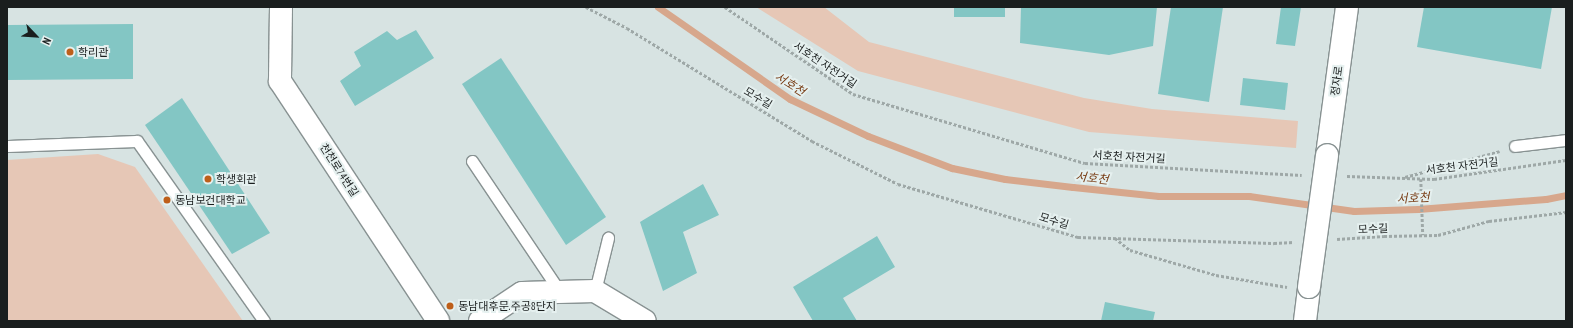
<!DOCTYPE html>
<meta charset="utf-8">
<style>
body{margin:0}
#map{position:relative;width:1573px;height:328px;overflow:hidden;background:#d7e3e2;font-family:"PT Sans Narrow","Noto Sans KR",sans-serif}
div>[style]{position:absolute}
.green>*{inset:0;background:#e6c7b6}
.stream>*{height:7px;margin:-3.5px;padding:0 3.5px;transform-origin:3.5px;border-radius:3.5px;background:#d7a78c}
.building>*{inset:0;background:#83c6c4}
.path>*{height:2.5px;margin-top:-1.25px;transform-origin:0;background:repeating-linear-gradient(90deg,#9ea8a7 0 3px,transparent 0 5px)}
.roads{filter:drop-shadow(1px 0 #889292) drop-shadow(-1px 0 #889292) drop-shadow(0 1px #889292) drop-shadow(0 -1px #889292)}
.service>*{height:11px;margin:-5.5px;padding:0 5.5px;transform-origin:5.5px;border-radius:5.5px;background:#fff}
.minor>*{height:22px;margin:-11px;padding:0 11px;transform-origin:11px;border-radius:11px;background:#fff}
.tertiary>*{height:22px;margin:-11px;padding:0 11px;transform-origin:11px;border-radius:11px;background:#fff}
.bridges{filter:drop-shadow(1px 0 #889292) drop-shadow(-1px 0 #889292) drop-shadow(0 1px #889292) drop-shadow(0 -1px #889292)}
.tertiary-bridge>*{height:22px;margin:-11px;padding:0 11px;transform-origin:11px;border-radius:11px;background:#fff}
.dots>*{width:11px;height:11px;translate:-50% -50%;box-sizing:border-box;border:2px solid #e5f0ef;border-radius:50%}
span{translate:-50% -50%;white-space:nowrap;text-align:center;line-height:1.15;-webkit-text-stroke:4px #e5f0ef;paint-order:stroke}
.poi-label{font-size:11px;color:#1a1e1e}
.left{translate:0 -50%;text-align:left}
.street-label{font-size:11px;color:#1a1e1e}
.water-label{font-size:12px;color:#783c14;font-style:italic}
.frame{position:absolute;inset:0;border:8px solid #1a1e1e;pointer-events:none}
.north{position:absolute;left:16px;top:16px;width:40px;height:40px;-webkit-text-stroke:3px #e5f0ef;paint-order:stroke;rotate:115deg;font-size:11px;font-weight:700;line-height:16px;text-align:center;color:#1a1e1e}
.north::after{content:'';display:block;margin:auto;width:14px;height:18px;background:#1a1e1e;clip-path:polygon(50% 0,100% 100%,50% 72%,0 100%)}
</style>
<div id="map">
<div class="green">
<div style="clip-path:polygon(756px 7px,824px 7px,869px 42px,1084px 98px,1152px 109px,1298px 121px,1296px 148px,1089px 132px,858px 71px)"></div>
<div style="clip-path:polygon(98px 154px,135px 167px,243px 321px,7px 321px,7px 160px)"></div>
</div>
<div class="stream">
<div style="left:658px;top:7px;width:161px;rotate:34.9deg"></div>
<div style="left:790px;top:99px;width:86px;rotate:25.4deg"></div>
<div style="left:868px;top:136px;width:90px;rotate:20.9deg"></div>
<div style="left:952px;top:168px;width:54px;rotate:11.7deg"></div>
<div style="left:1005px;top:179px;width:68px;rotate:6.7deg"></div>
<div style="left:1073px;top:187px;width:86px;rotate:6deg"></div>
<div style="left:1159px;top:196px;width:90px"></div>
<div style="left:1249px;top:196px;width:106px;rotate:8.1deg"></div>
<div style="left:1354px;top:211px;width:64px;rotate:-1.8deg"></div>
<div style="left:1418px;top:209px;width:128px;rotate:-4.5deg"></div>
<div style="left:1546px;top:199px;width:20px;rotate:-11deg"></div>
</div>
<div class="building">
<div style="clip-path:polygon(954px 7px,1005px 7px,1005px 17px,954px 17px)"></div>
<div style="clip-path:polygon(1021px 7px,1157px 7px,1153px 46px,1109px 55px,1020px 43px)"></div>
<div style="clip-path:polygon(1171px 7px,1223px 7px,1209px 102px,1158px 94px)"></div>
<div style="clip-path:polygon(1281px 7px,1301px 7px,1295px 46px,1276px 44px)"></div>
<div style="clip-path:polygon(1424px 7px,1552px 7px,1541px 69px,1417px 47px)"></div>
<div style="clip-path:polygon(133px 24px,133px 79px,7px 80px,7px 25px)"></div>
<div style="clip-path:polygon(416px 30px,434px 58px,355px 106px,340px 81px,361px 66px,354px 52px,387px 31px,397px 40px)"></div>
<div style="clip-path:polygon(501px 58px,606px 217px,566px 245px,462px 84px)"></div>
<div style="clip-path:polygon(1243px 78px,1288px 83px,1285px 110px,1240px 105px)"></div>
<div style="clip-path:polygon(182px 98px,270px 233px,232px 254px,145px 125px)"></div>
<div style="clip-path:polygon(703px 184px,719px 215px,683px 232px,697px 273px,663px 291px,640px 222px)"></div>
<div style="clip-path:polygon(877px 236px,895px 267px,843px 298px,857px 321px,813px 321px,793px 287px)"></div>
<div style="clip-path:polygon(1105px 302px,1155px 312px,1153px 321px,1101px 321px)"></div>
</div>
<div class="path">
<div style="left:586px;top:7px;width:46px;rotate:27.1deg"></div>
<div style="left:627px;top:28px;width:217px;rotate:31.4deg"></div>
<div style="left:812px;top:141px;width:96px;rotate:26.6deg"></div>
<div style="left:898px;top:184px;width:188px;rotate:16.4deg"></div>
<div style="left:1078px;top:237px;width:196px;rotate:1.8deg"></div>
<div style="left:1274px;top:243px;width:20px;rotate:-3deg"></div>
<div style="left:725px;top:7px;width:155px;rotate:34.2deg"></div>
<div style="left:853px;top:94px;width:242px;rotate:16.6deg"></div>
<div style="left:1085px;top:163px;width:217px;rotate:3.2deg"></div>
<div style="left:1347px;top:176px;width:87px;rotate:2deg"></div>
<div style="left:1434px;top:179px;width:133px;rotate:-8.2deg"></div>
<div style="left:1405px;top:177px;width:98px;rotate:-15.3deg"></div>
<div style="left:1421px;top:179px;width:56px;rotate:88deg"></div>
<div style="left:1115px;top:238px;width:19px;rotate:39deg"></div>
<div style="left:1130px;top:250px;width:90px;rotate:16.2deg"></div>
<div style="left:1216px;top:275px;width:72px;rotate:9.6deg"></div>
<div style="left:1337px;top:239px;width:47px;rotate:-3.7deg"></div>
<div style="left:1384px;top:236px;width:54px;rotate:-1.1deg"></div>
<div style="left:1438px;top:235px;width:53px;rotate:-15.4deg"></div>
<div style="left:1489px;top:221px;width:78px;rotate:-6.7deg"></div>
</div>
<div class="roads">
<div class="service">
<div style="left:7px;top:146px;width:130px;rotate:-2.2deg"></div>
<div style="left:137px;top:141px;width:220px;rotate:54.8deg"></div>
<div style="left:1515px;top:146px;width:51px;rotate:-6.7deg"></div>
<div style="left:472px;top:161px;width:158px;rotate:56.1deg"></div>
<div style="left:595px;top:291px;width:55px;rotate:-76.2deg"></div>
</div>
<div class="minor">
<div style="left:281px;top:7px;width:74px;rotate:90.8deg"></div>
<div style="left:280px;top:81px;width:287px;rotate:56.6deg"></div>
<div style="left:480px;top:321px;width:50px;rotate:-33.7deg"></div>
<div style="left:522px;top:293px;width:73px;rotate:-1.6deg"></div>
<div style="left:595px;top:291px;width:58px;rotate:31deg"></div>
</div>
<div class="tertiary">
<div style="left:1327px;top:155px;width:149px;rotate:-82.3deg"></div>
<div style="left:1305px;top:321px;width:34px;rotate:-83deg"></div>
</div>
</div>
<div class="bridges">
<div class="tertiary-bridge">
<div style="left:1309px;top:287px;width:133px;rotate:-82.2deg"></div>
</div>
</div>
<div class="dots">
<div style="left:70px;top:52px;background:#be5f1a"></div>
<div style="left:208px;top:179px;background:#be5f1a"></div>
<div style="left:167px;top:200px;background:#be5f1a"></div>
<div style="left:450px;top:306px;background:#be5f1a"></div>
</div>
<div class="poi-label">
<span class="left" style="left:78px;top:52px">학리관</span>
<span class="left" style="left:216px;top:179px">학생회관</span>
<span class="left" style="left:175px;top:200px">동남보건대학교</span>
<span class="left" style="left:458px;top:306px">동남대후문.주공8단지</span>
</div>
<div class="street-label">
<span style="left:825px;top:65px;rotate:34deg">서호천 자전거길</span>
<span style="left:1337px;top:81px;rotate:-82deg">정자로</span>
<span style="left:758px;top:98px;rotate:31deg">모수길</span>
<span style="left:1129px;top:157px;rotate:3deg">서호천 자전거길</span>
<span style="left:1462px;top:166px;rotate:-7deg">서호천 자전거길</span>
<span style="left:339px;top:170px;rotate:57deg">천천로74번길</span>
<span style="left:1054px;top:221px;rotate:17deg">모수길</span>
<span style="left:1373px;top:229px;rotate:-3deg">모수길</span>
</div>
<div class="water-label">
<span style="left:790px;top:84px;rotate:32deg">서호천</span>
<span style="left:1092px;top:178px;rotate:6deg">서호천</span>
<span style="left:1413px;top:198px;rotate:-3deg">서호천</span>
</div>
<div class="frame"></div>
<div class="north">N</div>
</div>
